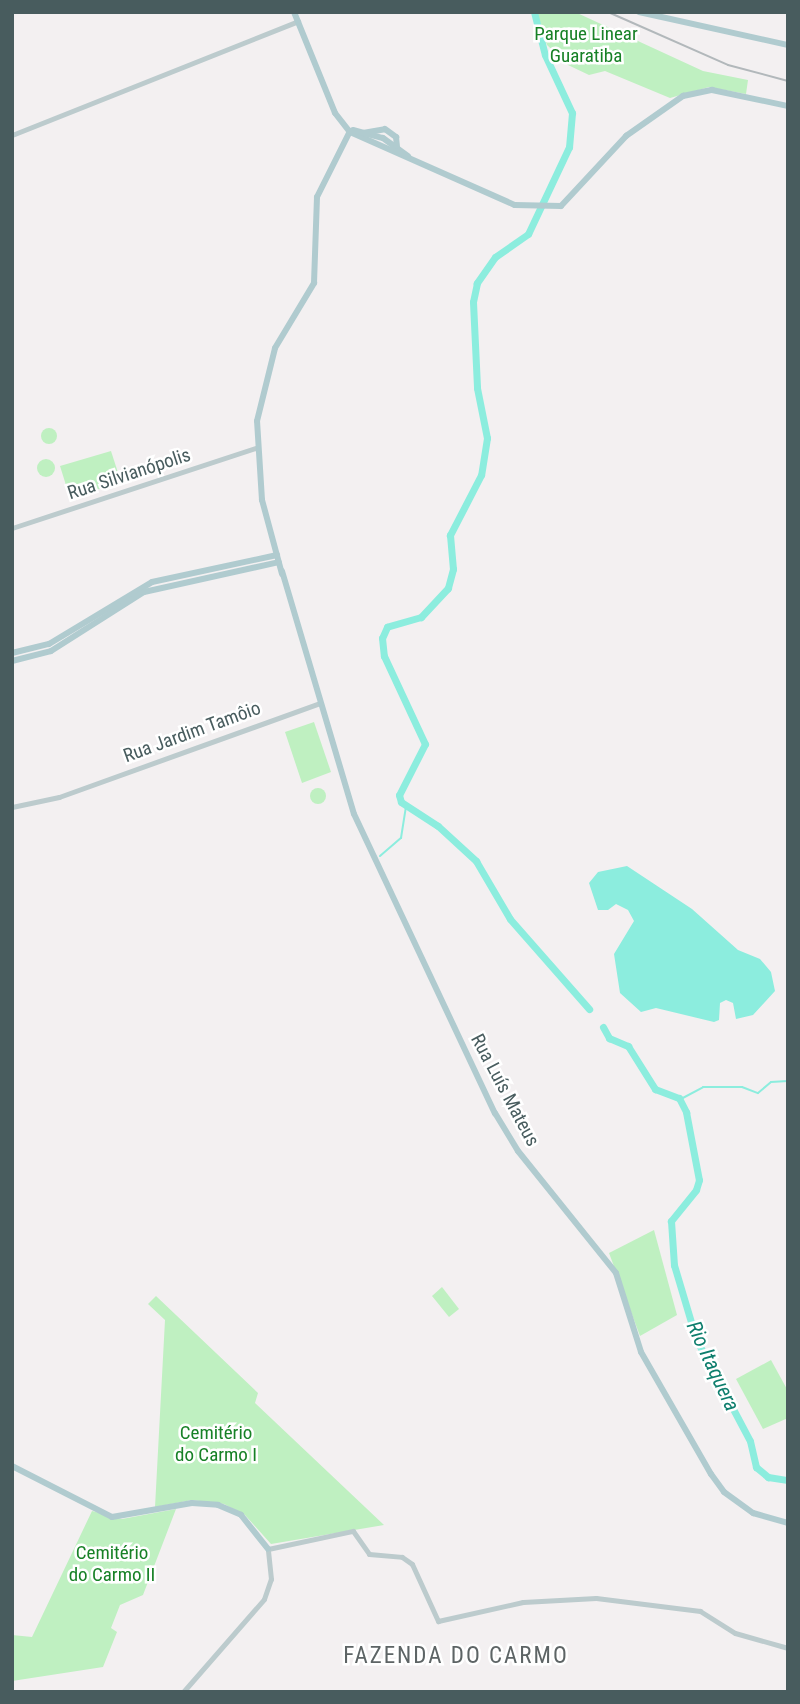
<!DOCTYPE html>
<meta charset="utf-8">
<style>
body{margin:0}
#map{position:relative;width:800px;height:1704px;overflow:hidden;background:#f3f0f1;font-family:"Roboto Condensed",sans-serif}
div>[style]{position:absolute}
.green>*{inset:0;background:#bff0c1}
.round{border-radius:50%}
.water>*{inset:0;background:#8cedde}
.stream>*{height:2px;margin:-1px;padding:0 1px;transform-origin:1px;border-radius:1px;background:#8cedde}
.river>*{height:7px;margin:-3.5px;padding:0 3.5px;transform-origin:3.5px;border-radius:3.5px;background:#8cedde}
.minor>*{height:5px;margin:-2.5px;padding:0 2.5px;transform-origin:2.5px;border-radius:2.5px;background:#bccbcd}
.major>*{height:6px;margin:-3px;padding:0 3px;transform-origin:3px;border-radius:3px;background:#b0cbcf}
.rail>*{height:2px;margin:-1px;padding:0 1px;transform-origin:1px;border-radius:1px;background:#b2b8bb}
span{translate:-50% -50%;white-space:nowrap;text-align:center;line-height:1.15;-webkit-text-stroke:5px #fff;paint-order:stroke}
.park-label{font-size:19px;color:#178126}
.street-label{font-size:19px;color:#485c5e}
.water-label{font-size:21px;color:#0e7e6d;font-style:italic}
.quarter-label{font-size:23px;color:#5d6465;letter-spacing:2px}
.frame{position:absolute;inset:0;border:14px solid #485c5e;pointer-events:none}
</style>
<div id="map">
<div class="green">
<div style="clip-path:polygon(537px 12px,575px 12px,703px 71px,748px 80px,746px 94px,709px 87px,670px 98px,605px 71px,589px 75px,568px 65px,547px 45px)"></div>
<div class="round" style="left:41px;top:428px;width:16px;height:16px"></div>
<div style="clip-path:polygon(111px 451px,121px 482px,70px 498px,60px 466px)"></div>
<div class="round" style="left:37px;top:459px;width:18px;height:18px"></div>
<div style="clip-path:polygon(314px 722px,331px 772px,302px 783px,285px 732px)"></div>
<div class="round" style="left:310px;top:788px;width:16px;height:16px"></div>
<div style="clip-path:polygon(654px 1230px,677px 1315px,640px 1336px,609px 1253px)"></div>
<div style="clip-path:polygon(442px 1287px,459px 1309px,449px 1317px,432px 1296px)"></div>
<div style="clip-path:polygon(156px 1296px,258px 1393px,255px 1403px,384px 1525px,271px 1544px,245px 1515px,224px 1504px,192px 1500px,155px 1507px,165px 1320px,148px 1304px)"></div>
<div style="clip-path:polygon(771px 1360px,788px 1391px,788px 1418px,763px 1429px,736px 1379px)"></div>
<div style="clip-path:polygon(176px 1509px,143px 1595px,120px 1605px,111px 1628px,117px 1632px,103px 1667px,12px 1681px,12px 1635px,32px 1637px,92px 1511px,122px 1519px)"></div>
</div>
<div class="water">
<div style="clip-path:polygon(627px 866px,692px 909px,738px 950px,760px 959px,771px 972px,775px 991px,753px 1015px,736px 1019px,733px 1003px,726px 1000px,720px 1003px,719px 1020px,714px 1022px,656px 1008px,641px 1012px,620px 993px,614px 954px,634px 921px,628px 910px,616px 904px,608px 910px,598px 910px,589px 883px,598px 872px)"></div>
</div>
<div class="stream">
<div style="left:380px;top:856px;width:28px;rotate:-41deg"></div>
<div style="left:401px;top:838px;width:31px;rotate:-81deg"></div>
<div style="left:679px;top:1100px;width:27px;rotate:-28deg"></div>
<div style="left:703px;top:1087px;width:39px"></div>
<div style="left:742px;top:1087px;width:17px;rotate:21deg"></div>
<div style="left:758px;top:1093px;width:17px;rotate:-40deg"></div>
<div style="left:771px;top:1082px;width:17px;rotate:-3deg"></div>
</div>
<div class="river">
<div style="left:534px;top:12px;width:44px;rotate:75.7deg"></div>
<div style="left:545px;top:55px;width:64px;rotate:65deg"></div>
<div style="left:572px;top:113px;width:34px;rotate:95deg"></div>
<div style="left:569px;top:147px;width:96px;rotate:115.2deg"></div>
<div style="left:528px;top:234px;width:40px;rotate:145.1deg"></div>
<div style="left:495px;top:257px;width:32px;rotate:125deg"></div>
<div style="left:477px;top:283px;width:19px;rotate:102deg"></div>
<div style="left:473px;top:302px;width:86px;rotate:87.3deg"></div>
<div style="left:477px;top:388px;width:51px;rotate:78.7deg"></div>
<div style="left:487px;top:438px;width:37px;rotate:99deg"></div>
<div style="left:481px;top:475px;width:68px;rotate:117.3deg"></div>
<div style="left:450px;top:535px;width:34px;rotate:85deg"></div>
<div style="left:453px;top:569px;width:20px;rotate:105deg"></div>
<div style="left:448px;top:588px;width:40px;rotate:133deg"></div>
<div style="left:421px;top:617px;width:35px;rotate:164deg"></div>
<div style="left:387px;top:627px;width:12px;rotate:114deg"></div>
<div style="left:382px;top:638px;width:18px;rotate:84deg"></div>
<div style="left:384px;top:656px;width:97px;rotate:65deg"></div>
<div style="left:425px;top:744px;width:57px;rotate:117deg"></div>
<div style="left:399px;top:795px;width:7px;rotate:74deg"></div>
<div style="left:401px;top:802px;width:44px;rotate:33deg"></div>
<div style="left:438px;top:826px;width:52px;rotate:42.6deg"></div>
<div style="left:476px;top:861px;width:67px;rotate:59.6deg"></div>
<div style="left:510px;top:919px;width:120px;rotate:48.7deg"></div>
<div style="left:603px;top:1027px;width:13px;rotate:61deg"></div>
<div style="left:609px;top:1038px;width:21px;rotate:23deg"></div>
<div style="left:628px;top:1046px;width:51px;rotate:57.9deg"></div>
<div style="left:655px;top:1089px;width:26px;rotate:21deg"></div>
<div style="left:679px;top:1098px;width:16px;rotate:63deg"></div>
<div style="left:686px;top:1112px;width:69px;rotate:79.2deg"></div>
<div style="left:699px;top:1180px;width:10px;rotate:107deg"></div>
<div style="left:696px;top:1190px;width:40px;rotate:129deg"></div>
<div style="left:671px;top:1221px;width:44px;rotate:86.1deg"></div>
<div style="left:674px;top:1265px;width:77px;rotate:73.4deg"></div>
<div style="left:696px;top:1339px;width:115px;rotate:62.1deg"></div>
<div style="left:750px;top:1441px;width:27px;rotate:77deg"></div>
<div style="left:756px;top:1467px;width:16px;rotate:40deg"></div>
<div style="left:768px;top:1477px;width:20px;rotate:9deg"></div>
</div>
<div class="minor">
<div style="left:12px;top:135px;width:308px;rotate:-21.7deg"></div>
<div style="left:12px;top:528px;width:256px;rotate:-18.2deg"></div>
<div style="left:12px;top:807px;width:48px;rotate:-12deg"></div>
<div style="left:59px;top:797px;width:277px;rotate:-19.8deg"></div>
<div style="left:183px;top:1692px;width:123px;rotate:-48.9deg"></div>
<div style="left:264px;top:1599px;width:21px;rotate:-71deg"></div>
<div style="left:271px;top:1579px;width:30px;rotate:-96deg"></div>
<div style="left:268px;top:1549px;width:87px;rotate:-12deg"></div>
<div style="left:353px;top:1531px;width:28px;rotate:55deg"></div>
<div style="left:369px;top:1554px;width:33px;rotate:5deg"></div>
<div style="left:402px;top:1557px;width:12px;rotate:35deg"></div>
<div style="left:412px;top:1564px;width:63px;rotate:65.5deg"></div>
<div style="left:438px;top:1621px;width:87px;rotate:-12.6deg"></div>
<div style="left:523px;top:1602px;width:73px;rotate:-3.1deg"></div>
<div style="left:596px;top:1598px;width:105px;rotate:7.1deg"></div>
<div style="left:700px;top:1611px;width:41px;rotate:32.2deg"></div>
<div style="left:735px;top:1633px;width:55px;rotate:15.8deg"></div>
</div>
<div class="major">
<div style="left:294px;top:12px;width:109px;rotate:67.9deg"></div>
<div style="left:335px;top:113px;width:24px;rotate:52deg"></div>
<div style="left:350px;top:132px;width:180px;rotate:23.9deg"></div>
<div style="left:515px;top:205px;width:46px;rotate:1.2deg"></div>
<div style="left:561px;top:206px;width:96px;rotate:-47.1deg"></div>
<div style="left:626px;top:136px;width:70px;rotate:-35.1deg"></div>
<div style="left:683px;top:96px;width:30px;rotate:-12deg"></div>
<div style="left:712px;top:90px;width:78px;rotate:11.9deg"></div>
<div style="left:639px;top:12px;width:153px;rotate:12.5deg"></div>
<div style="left:353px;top:130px;width:31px;rotate:15deg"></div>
<div style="left:383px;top:138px;width:31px;rotate:36deg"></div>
<div style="left:363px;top:133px;width:22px;rotate:-10deg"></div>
<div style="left:385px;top:129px;width:14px;rotate:36deg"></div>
<div style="left:396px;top:137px;width:9px;rotate:84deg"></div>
<div style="left:282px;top:571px;width:253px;rotate:73.5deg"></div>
<div style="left:354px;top:814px;width:331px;rotate:64.8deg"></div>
<div style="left:495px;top:1113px;width:44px;rotate:58.8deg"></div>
<div style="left:518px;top:1151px;width:156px;rotate:51.2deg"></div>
<div style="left:616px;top:1273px;width:83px;rotate:72.4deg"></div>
<div style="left:641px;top:1352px;width:141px;rotate:60.2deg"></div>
<div style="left:711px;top:1474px;width:22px;rotate:54deg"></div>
<div style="left:724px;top:1492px;width:36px;rotate:36deg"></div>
<div style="left:753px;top:1513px;width:36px;rotate:16deg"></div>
<div style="left:282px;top:574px;width:77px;rotate:-105.1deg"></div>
<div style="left:262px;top:500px;width:79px;rotate:-93.6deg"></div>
<div style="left:257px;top:421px;width:75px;rotate:-76.1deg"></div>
<div style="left:275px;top:348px;width:76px;rotate:-59deg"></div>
<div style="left:314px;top:283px;width:86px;rotate:-88deg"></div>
<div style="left:317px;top:197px;width:74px;rotate:-63.4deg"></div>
<div style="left:12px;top:653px;width:38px;rotate:-14deg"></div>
<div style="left:49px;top:644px;width:120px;rotate:-31deg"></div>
<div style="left:152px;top:582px;width:128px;rotate:-12.2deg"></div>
<div style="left:12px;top:661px;width:40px;rotate:-14.4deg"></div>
<div style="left:51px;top:651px;width:110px;rotate:-32.4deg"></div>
<div style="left:144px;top:592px;width:138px;rotate:-12.5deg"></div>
<div style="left:12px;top:1466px;width:112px;rotate:27deg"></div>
<div style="left:112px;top:1517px;width:81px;rotate:-9.9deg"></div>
<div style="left:192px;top:1503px;width:26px;rotate:4deg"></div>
<div style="left:218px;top:1505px;width:25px;rotate:23deg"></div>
<div style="left:241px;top:1515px;width:43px;rotate:51.5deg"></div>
</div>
<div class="rail">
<div style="left:608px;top:12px;width:131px;rotate:23.8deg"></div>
<div style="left:728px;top:65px;width:62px;rotate:14.9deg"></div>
</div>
<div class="park-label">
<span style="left:586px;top:45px">Parque Linear<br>Guaratiba</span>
<span style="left:216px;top:1444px">Cemitério<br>do Carmo I</span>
<span style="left:112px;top:1564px">Cemitério<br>do Carmo II</span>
</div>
<div class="street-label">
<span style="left:129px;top:474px;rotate:-18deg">Rua Silvianópolis</span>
<span style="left:192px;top:732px;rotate:-20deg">Rua Jardim Tamôio</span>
<span style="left:505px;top:1090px;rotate:62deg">Rua Luís Mateus</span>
</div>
<div class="water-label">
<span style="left:713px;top:1366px;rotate:65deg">Rio Itaquera</span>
</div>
<div class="quarter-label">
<span style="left:456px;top:1656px">FAZENDA DO CARMO</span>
</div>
<div class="frame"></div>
</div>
